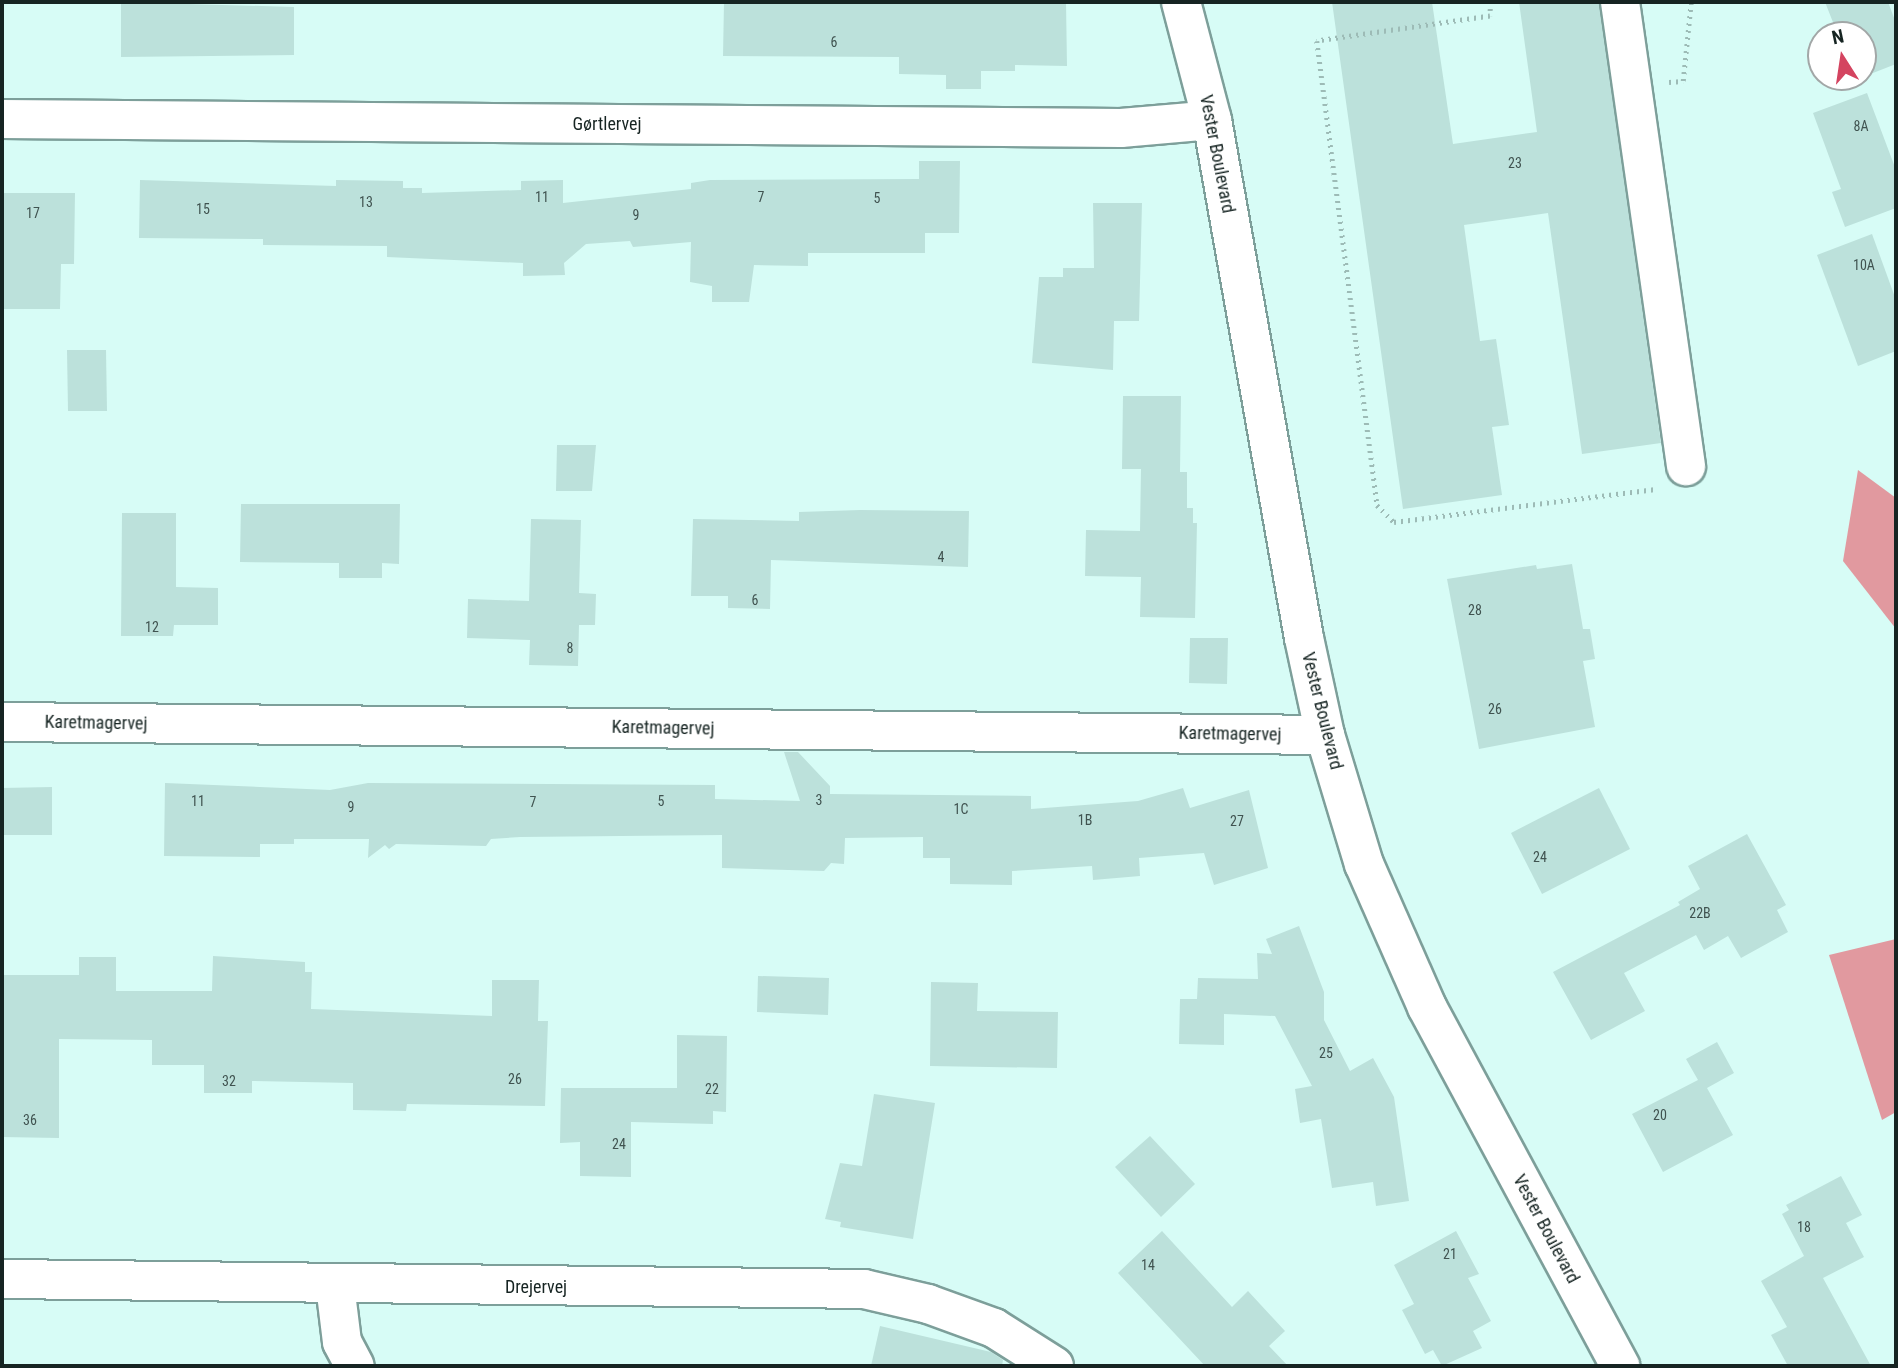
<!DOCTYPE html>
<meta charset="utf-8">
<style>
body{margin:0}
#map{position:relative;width:1898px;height:1368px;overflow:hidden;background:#d7fcf6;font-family:"Roboto Condensed",sans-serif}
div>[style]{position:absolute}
.forest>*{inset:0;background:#e1999f}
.building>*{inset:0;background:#bce1db}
.path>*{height:4.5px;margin-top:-2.25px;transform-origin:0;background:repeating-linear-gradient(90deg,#9dbbb6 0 2px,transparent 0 7px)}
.roads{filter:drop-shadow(2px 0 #7d9f9a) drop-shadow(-2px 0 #7d9f9a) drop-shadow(0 2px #7d9f9a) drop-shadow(0 -2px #7d9f9a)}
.minor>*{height:38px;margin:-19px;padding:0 19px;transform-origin:19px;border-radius:19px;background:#fff}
.major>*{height:38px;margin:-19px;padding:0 19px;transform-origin:19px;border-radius:19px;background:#fff}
span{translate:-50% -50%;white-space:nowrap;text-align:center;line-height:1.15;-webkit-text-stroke:6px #fff;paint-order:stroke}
.number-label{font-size:14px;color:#405350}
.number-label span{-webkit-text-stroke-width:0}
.street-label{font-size:18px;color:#162422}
.frame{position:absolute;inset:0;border:4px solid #162422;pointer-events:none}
.north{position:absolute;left:1807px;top:21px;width:70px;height:70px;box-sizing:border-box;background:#fff;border:2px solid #a2a7a7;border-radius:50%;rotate:348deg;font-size:19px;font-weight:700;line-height:28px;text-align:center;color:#162422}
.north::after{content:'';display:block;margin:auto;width:24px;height:32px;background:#d44460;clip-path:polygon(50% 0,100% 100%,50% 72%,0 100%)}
</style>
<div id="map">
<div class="forest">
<div style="clip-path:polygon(1858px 470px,1896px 498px,1896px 629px,1843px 561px)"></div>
<div style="clip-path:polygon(1896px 939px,1896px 1112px,1882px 1120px,1829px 955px)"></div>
</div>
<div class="building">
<div style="clip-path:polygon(121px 2px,294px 7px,294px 55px,121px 57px)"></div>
<div style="clip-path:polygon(724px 2px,1066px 2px,1067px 66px,1015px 65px,1015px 71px,981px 71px,981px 89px,946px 89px,946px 75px,899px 74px,899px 57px,723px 56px)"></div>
<div style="clip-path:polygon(1332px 2px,1432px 2px,1453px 144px,1537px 132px,1519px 2px,1599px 2px,1661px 443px,1582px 454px,1548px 213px,1464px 225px,1480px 341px,1496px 339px,1509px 425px,1492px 427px,1502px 495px,1403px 509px)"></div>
<div style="clip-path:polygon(1825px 2px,1888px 2px,1896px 23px,1896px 64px,1855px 80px,1863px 77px,1863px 35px,1838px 35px)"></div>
<div style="clip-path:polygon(1867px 93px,1896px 170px,1896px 208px,1845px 227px,1832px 192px,1841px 189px,1813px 113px)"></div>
<div style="clip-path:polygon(919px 161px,960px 161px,959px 233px,925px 233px,925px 253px,808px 253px,808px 266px,754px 265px,749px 302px,712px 302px,712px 286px,690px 282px,691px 242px,633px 247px,630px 241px,586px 244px,564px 263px,565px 275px,523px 276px,523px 263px,387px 257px,387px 246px,263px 245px,263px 239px,139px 238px,140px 180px,336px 186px,336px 180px,403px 181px,403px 188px,422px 188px,422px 193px,521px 190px,521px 181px,563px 180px,563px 203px,691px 189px,691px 183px,710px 180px,919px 179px)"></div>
<div style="clip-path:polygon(2px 193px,75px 193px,74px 264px,61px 264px,60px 309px,2px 309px)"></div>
<div style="clip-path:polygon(1093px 203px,1142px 203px,1139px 321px,1114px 321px,1113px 370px,1032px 363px,1039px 277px,1063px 277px,1063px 268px,1094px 268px)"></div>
<div style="clip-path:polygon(1872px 234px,1896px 300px,1896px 351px,1858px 366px,1817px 255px)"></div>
<div style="clip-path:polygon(67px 350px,106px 350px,107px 411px,68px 411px)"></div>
<div style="clip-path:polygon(1123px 396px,1181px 396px,1180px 472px,1187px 472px,1187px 508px,1193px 508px,1193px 523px,1197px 523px,1195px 618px,1140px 617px,1141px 577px,1085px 576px,1086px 530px,1140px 531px,1141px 469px,1122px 469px)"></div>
<div style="clip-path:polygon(557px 445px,596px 445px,592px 491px,556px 491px)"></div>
<div style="clip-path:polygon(241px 504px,400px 504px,399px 564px,382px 563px,382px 578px,339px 578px,339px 563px,240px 562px)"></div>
<div style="clip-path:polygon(860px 510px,969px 511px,968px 567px,771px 560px,770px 609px,728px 608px,728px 596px,691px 596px,693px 519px,799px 521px,799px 512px)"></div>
<div style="clip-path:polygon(122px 513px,176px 513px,176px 587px,218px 588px,218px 625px,174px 625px,173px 636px,121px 636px)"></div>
<div style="clip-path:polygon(531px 519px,581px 520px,579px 593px,596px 594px,595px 625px,579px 625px,578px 666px,529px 665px,530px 640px,467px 638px,468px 599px,529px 601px)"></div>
<div style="clip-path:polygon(1572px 564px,1583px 629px,1590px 629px,1595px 659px,1583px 661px,1595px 727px,1479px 749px,1447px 579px,1536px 565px,1537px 569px)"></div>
<div style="clip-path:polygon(1190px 638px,1228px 638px,1227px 684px,1189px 683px)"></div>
<div style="clip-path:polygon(784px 752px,798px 752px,830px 786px,830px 794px,1031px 796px,1031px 809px,1138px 801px,1183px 788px,1190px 808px,1249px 790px,1268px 868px,1214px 885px,1204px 853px,1139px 858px,1140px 876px,1093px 880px,1092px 866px,1012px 871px,1012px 885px,950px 884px,950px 858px,923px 858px,923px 837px,845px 838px,844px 864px,831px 863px,824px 871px,722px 868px,722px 835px,520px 837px,491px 839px,486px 846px,396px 844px,389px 849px,385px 845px,368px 858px,369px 839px,294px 839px,294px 844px,260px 844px,260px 857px,164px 856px,165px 783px,330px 790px,368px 783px,715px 785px,715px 799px,800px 801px)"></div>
<div style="clip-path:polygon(52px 787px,52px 835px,2px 835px,2px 788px)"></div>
<div style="clip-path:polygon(1599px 788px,1630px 849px,1542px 894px,1511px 833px)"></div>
<div style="clip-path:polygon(1747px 834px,1786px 905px,1777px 910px,1788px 932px,1741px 958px,1728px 936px,1704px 950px,1696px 935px,1624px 973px,1645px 1011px,1591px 1040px,1553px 972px,1680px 905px,1678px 902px,1700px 889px,1688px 866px)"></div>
<div style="clip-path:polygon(1299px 926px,1324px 992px,1324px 1020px,1350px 1071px,1373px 1058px,1394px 1097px,1409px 1201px,1376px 1206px,1373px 1182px,1332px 1188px,1321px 1119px,1300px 1123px,1295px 1089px,1312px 1086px,1275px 1016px,1224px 1014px,1224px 1045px,1179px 1044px,1180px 999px,1197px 999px,1198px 978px,1258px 979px,1257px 953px,1272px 954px,1266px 939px)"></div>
<div style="clip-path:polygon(213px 956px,305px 962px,305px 972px,312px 972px,311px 1009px,492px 1016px,492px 980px,539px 980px,538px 1021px,548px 1021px,545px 1106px,407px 1104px,406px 1111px,353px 1110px,353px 1083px,252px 1081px,252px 1093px,204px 1093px,204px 1065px,152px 1065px,152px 1040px,59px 1039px,59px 1138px,2px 1137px,2px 975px,79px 975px,79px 957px,116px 957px,116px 991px,212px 991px)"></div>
<div style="clip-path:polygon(758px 976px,829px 978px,828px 1015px,757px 1012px)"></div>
<div style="clip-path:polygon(931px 982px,978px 983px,977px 1011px,1058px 1012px,1057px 1068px,930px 1066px)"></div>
<div style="clip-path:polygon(677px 1035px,727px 1036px,726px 1112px,713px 1111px,713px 1124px,631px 1122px,631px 1177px,580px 1176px,580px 1142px,560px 1143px,561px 1088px,677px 1088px)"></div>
<div style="clip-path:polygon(1717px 1042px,1734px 1073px,1707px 1088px,1733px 1135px,1663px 1172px,1632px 1114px,1698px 1080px,1686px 1059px)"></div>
<div style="clip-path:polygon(874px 1094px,935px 1103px,913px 1239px,840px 1227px,841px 1222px,825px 1219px,840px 1163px,862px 1166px)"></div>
<div style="clip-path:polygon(1150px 1136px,1195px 1184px,1161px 1217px,1115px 1167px)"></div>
<div style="clip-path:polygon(1841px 1176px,1862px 1215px,1846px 1223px,1864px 1257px,1823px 1278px,1871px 1366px,1788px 1366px,1771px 1335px,1787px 1327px,1761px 1281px,1804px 1256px,1782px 1214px,1789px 1210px,1786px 1205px)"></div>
<div style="clip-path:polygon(1162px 1231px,1232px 1307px,1248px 1291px,1285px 1331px,1269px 1346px,1288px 1366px,1205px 1366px,1118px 1273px)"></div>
<div style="clip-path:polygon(1456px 1231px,1479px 1274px,1468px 1278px,1491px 1321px,1473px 1331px,1482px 1348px,1442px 1366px,1433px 1350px,1425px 1354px,1402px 1310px,1414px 1304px,1394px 1265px)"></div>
<div style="clip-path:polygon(880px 1326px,991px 1352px,1003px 1360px,1002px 1366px,871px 1366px)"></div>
</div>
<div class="path">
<div style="left:1491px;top:2px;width:14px;rotate:94deg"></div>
<div style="left:1490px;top:16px;width:175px;rotate:171.8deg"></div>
<div style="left:1317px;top:41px;width:468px;rotate:82.6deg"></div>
<div style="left:1377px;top:505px;width:24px;rotate:45deg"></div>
<div style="left:1394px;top:522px;width:264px;rotate:-7.2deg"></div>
<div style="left:1669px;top:82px;width:14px;rotate:-4deg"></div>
<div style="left:1683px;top:81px;width:79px;rotate:-84.2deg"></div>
</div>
<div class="roads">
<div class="minor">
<div style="left:1620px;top:2px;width:469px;rotate:81.9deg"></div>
<div style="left:2px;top:119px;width:1119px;rotate:0.46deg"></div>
<div style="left:1121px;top:128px;width:91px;rotate:-5deg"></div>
<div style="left:2px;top:722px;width:1323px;rotate:0.56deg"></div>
<div style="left:2px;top:1279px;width:862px;rotate:0.66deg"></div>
<div style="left:864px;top:1289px;width:66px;rotate:13.2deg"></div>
<div style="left:928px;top:1304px;width:70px;rotate:20deg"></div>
<div style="left:994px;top:1328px;width:71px;rotate:32.3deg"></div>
<div style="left:335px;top:1285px;width:57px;rotate:83deg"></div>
<div style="left:342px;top:1342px;width:27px;rotate:62deg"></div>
</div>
<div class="major">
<div style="left:1181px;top:2px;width:122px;rotate:75.3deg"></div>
<div style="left:1212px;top:120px;width:526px;rotate:79.93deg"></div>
<div style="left:1304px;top:638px;width:99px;rotate:77.8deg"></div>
<div style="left:1325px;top:735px;width:135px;rotate:73.2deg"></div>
<div style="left:1364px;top:864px;width:156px;rotate:66.2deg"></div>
<div style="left:1427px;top:1007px;width:408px;rotate:61.7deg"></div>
</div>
</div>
<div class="number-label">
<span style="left:834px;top:42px">6</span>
<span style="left:1861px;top:126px">8A</span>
<span style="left:1515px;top:163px">23</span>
<span style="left:542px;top:197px">11</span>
<span style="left:761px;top:197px">7</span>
<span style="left:877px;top:198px">5</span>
<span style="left:366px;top:202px">13</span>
<span style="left:203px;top:209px">15</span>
<span style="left:33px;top:213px">17</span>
<span style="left:636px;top:215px">9</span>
<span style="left:1864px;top:265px">10A</span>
<span style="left:941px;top:557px">4</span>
<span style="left:755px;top:600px">6</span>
<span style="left:1475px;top:610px">28</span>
<span style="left:152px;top:627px">12</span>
<span style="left:570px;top:648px">8</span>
<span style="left:1495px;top:709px">26</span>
<span style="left:819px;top:800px">3</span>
<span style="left:198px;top:801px">11</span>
<span style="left:661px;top:801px">5</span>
<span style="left:533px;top:802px">7</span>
<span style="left:351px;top:807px">9</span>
<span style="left:961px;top:809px">1C</span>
<span style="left:1085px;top:820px">1B</span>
<span style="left:1237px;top:821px">27</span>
<span style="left:1540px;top:857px">24</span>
<span style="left:1700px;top:913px">22B</span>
<span style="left:1326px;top:1053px">25</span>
<span style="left:515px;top:1079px">26</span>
<span style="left:229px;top:1081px">32</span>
<span style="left:712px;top:1089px">22</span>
<span style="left:1660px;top:1115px">20</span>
<span style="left:30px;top:1120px">36</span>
<span style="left:619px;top:1144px">24</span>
<span style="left:1804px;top:1227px">18</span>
<span style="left:1450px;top:1254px">21</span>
<span style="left:1148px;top:1265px">14</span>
</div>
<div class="street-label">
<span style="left:607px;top:124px">Gørtlervej</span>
<span style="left:1217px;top:154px;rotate:79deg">Vester Boulevard</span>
<span style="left:1322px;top:711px;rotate:76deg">Vester Boulevard</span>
<span style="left:96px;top:723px;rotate:1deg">Karetmagervej</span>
<span style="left:663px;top:728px;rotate:1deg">Karetmagervej</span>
<span style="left:1230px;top:734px;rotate:1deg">Karetmagervej</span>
<span style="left:1546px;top:1229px;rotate:62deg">Vester Boulevard</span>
<span style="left:536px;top:1287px">Drejervej</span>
</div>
<div class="frame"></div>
<div class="north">N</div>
</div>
